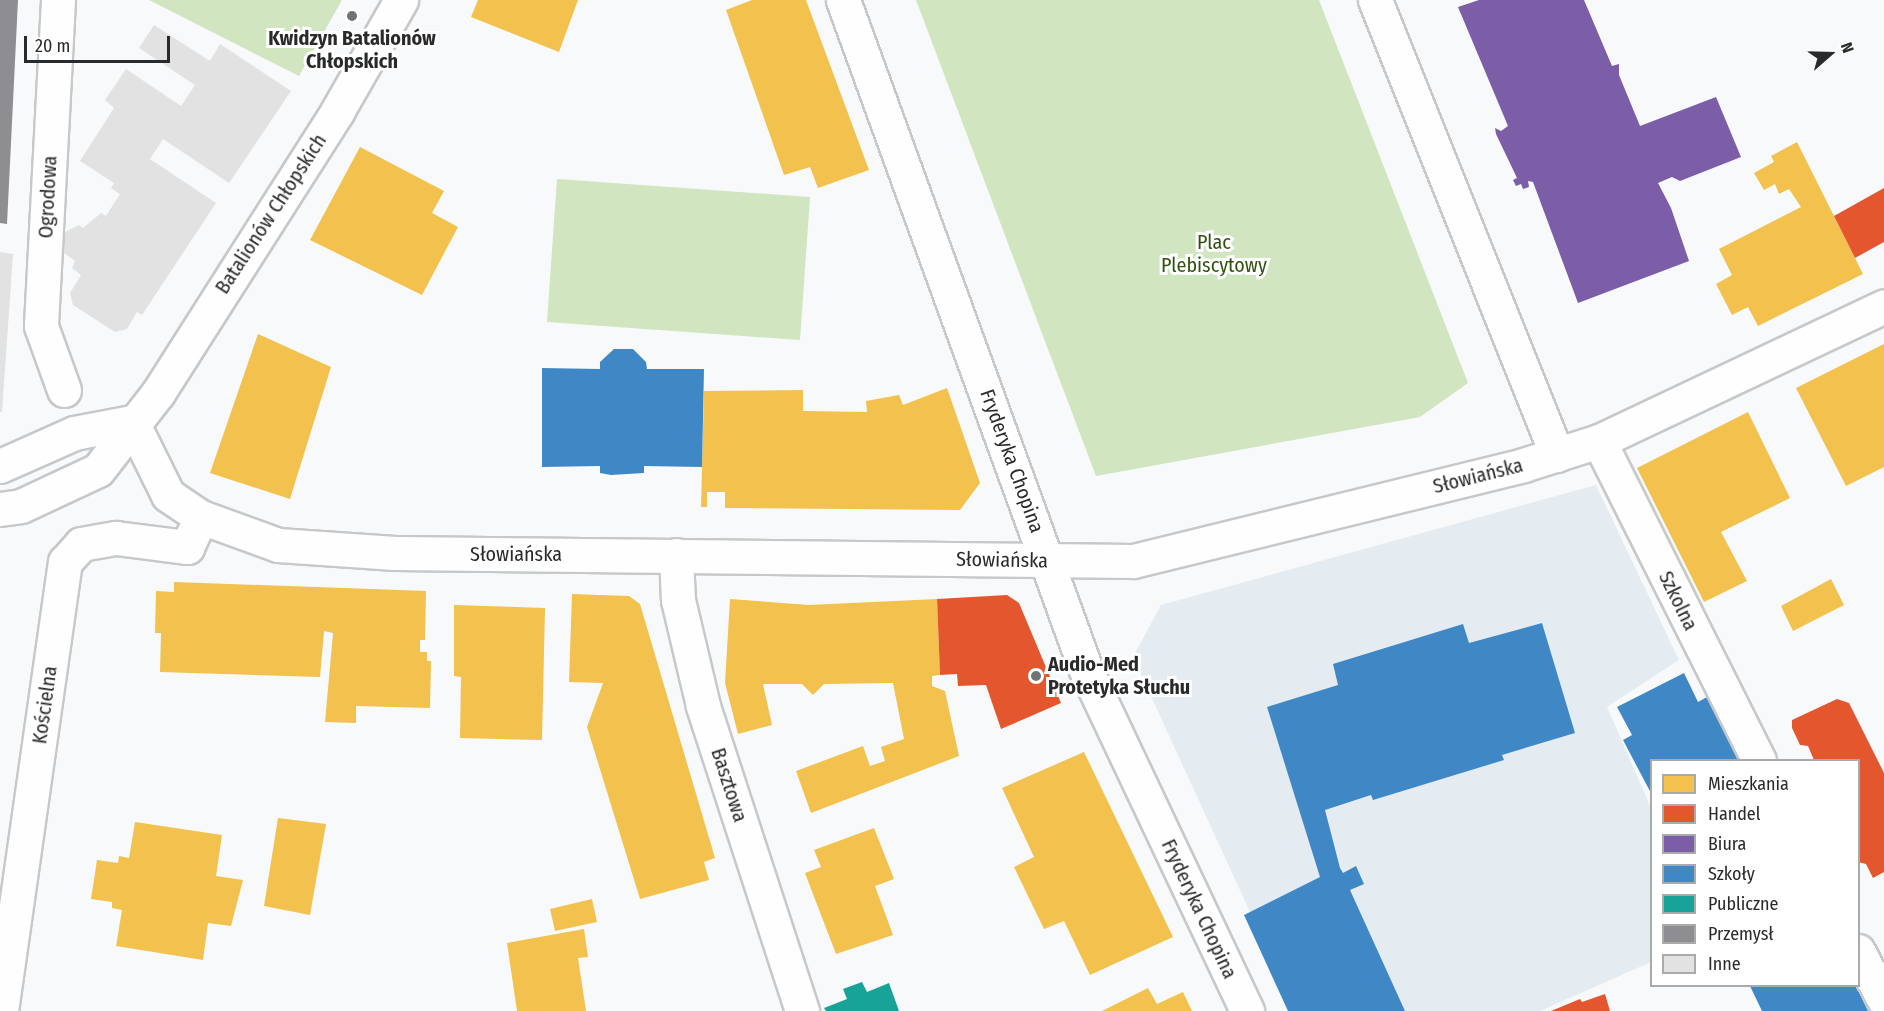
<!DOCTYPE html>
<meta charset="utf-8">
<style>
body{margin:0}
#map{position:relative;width:1884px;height:1011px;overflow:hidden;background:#f7f9fb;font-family:"Fira Sans Condensed",sans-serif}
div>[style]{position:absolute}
.built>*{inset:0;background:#e5ecf1}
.green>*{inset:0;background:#d0e5c0}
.homes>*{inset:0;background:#f2c14e}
.shops>*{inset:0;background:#e4572e}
.offices>*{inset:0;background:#7b5ea7}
.schools>*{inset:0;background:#3f88c5}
.public>*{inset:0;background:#17a398}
.industry>*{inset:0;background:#8d8d92}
.building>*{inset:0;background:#e1e2e1}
.roads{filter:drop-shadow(2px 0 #c6c8c9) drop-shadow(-2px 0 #c6c8c9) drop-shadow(0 2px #c6c8c9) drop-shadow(0 -2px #c6c8c9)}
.street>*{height:33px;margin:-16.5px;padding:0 16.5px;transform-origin:16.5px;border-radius:16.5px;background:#fefefe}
.secondary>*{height:33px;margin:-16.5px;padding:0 16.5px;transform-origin:16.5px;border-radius:16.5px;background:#fefefe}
.dots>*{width:16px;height:16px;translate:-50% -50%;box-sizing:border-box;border:3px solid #fff;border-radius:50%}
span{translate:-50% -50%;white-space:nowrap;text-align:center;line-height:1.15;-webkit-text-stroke:6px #fff;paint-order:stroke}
.poi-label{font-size:20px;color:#292a2b;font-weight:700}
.left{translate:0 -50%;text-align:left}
.street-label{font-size:20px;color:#292a2b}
.park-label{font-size:20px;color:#34500f}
.legend{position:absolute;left:1650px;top:759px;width:210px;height:228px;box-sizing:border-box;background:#fff;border:2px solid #a9aaaa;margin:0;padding:8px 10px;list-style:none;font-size:18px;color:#292a2b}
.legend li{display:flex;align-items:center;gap:12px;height:30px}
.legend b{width:30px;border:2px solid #a9aaaa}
.north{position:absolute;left:1800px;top:24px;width:60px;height:60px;-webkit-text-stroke:4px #fff;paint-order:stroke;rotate:70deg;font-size:16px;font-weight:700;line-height:24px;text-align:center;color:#292a2b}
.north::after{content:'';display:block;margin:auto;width:21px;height:27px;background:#292a2b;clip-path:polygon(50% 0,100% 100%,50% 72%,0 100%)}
.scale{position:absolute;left:24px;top:36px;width:146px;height:27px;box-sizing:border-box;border:3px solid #292a2b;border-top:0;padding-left:8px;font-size:18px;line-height:21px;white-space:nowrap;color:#292a2b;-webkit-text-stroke:4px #fff;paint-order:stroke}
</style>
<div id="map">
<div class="built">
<div style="clip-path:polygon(1596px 485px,1679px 660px,1607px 707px,1651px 808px,1651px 962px,1540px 1011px,1291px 1011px,1250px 912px,1133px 657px,1161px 605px)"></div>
</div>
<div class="green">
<div style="clip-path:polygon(149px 0,342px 0,299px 76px)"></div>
<div style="clip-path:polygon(916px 0,1319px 0,1468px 383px,1420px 417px,1096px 476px)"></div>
<div style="clip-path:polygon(557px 179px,810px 197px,800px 340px,547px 322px)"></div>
</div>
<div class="homes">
<div style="clip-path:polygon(478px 0,578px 0,559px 52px,471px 17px)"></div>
<div style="clip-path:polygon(752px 0,806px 0,869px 170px,818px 188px,810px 167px,784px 175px,726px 10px)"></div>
<div style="clip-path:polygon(1797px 142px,1863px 274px,1758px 326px,1748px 307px,1732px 315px,1716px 284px,1732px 275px,1719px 249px,1801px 207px,1789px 189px,1779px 194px,1775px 184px,1764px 190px,1754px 173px,1774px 162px,1771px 156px)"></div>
<div style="clip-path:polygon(360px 147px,444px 191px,432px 213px,458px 227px,422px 295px,310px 240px)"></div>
<div style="clip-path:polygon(258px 334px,331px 367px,290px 499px,210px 473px)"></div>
<div style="clip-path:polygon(1884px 344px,1884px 467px,1846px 486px,1796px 388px)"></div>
<div style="clip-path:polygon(947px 388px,980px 483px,960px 510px,725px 508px,725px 492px,707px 492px,707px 507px,701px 507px,704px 391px,803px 390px,803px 411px,867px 412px,866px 401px,899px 395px,903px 405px)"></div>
<div style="clip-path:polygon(1748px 412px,1790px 498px,1721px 532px,1747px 581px,1704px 602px,1637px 468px)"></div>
<div style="clip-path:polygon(1831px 579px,1844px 605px,1793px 631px,1781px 606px)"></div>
<div style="clip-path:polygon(174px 582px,426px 591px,425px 640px,420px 640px,420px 652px,427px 652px,427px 661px,431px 661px,430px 708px,356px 706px,356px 723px,325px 722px,333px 633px,324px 631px,320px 677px,160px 672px,161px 633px,155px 633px,156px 591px,174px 592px)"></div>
<div style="clip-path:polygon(572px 594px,629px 596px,640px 604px,715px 858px,704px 862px,709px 880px,640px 899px,587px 727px,603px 683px,569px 682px)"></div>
<div style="clip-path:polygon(730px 599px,809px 605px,937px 599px,940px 675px,932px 676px,932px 686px,945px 691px,959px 756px,811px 813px,796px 771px,863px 746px,870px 766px,885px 761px,881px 747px,904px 739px,893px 683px,824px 684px,813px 695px,802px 684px,763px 684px,772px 725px,738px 734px,725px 683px)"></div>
<div style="clip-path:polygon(454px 605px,545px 608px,542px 740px,460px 738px,461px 677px,454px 676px)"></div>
<div style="clip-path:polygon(1084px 752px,1173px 937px,1090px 975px,1064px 921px,1044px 929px,1014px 867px,1034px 857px,1002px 788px)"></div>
<div style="clip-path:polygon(278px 818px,326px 824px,310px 915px,264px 906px)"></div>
<div style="clip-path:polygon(135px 822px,222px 835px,216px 876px,243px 880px,231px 926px,208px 923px,203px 960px,116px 946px,122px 910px,112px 908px,112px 902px,91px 899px,97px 860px,118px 863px,119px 856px,129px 858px)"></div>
<div style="clip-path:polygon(874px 828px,894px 879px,875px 886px,893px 935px,836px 954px,805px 873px,821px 867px,814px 850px)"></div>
<div style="clip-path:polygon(592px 899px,597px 922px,555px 931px,550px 909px)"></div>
<div style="clip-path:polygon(584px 929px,588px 957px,578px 958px,586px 1011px,517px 1011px,507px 943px)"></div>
<div style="clip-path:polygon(1148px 988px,1157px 1004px,1183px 992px,1192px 1011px,1102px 1011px)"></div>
</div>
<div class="shops">
<div style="clip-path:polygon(1884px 188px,1884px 242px,1855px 258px,1834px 216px)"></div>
<div style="clip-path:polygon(1007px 595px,1019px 603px,1061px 703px,1001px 729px,986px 685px,958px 686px,957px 674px,940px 675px,937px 599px)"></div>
<div style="clip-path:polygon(1837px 699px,1849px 703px,1884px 773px,1884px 872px,1873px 878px,1866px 864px,1858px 862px,1858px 760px,1814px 760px,1808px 746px,1800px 745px,1792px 728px,1792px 720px)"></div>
<div style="clip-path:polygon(1605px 994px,1610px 1011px,1551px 1011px,1580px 999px,1582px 1002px)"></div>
</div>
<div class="offices">
<div style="clip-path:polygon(1479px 0,1584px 0,1612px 66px,1619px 64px,1619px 75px,1640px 126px,1716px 97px,1741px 157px,1680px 181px,1672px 177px,1658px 183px,1671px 208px,1689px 261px,1578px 303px,1533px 182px,1528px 181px,1529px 187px,1523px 189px,1521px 184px,1516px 186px,1513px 180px,1517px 178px,1496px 134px,1495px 128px,1501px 131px,1508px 126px,1458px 7px)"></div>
</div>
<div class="schools">
<div style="clip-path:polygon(614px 349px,633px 349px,646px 362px,647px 369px,704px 369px,702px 467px,644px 466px,644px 473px,611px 475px,600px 473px,600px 466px,542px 467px,542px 368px,600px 369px,600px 362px)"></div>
<div style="clip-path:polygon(1542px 623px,1575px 733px,1502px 755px,1504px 760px,1373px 800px,1371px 795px,1325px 810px,1340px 868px,1343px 873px,1356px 866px,1364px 884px,1350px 890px,1405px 1011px,1288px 1011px,1244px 915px,1320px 877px,1267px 707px,1338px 685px,1333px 664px,1463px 624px,1469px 643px)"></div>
<div style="clip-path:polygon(1684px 673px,1698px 702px,1707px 697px,1741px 760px,1652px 760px,1652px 795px,1623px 740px,1632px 735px,1617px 707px)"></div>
<div style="clip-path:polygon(1750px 986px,1856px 986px,1868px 1011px,1762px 1011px)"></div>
</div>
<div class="public">
<div style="clip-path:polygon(862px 982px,867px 992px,889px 983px,899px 1011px,826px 1011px,824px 1008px,847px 999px,843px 989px)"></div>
</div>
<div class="industry">
<div style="clip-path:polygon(0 0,18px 0,7px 224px,0 223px)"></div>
</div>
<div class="building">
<div style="clip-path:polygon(154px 25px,210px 61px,220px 44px,291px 91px,229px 183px,163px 139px,150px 159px,216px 203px,142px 315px,137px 312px,127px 329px,115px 332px,73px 305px,70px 293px,81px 275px,72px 268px,75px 261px,61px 251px,63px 233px,79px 225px,83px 228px,101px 213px,106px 216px,120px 194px,111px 188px,114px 183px,80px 161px,114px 108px,105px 100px,126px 69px,181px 106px,195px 85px,139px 48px)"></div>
<div style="clip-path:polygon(0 252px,13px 254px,2px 412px,0 412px)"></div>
</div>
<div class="roads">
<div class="street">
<div style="left:58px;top:0;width:326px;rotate:93deg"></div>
<div style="left:41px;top:326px;width:68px;rotate:70.2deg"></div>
<div style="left:843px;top:0;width:713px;rotate:70.06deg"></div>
<div style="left:1086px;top:670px;width:377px;rotate:64.7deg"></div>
<div style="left:1375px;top:0;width:490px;rotate:68.2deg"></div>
<div style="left:132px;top:422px;width:81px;rotate:63.7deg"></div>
<div style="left:168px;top:495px;width:40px;rotate:34deg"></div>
<div style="left:201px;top:517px;width:82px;rotate:20deg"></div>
<div style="left:278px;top:545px;width:117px;rotate:3.9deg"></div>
<div style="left:395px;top:553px;width:738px;rotate:0.62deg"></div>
<div style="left:1133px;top:561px;width:402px;rotate:-13.8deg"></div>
<div style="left:1523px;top:465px;width:80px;rotate:-17.5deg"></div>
<div style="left:1599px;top:441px;width:315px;rotate:-25.3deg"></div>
<div style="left:1599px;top:441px;width:357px;rotate:63.4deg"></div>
<div style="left:676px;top:555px;width:45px;rotate:87.5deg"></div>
<div style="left:678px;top:600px;width:109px;rotate:76.7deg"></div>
<div style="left:703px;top:706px;width:321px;rotate:72deg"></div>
<div style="left:1858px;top:951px;width:55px;rotate:62deg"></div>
<div style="left:1px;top:1011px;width:454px;rotate:-81.9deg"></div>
<div style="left:65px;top:562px;width:24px;rotate:-48deg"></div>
<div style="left:81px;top:544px;width:36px;rotate:-10deg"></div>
<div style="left:116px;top:538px;width:72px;rotate:7.2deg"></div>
<div style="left:187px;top:547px;width:33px;rotate:-65deg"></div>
</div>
<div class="secondary">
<div style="left:0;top:466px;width:81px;rotate:-24deg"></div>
<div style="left:74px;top:433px;width:59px;rotate:-10.7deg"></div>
<div style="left:0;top:509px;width:21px;rotate:-8deg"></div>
<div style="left:21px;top:506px;width:85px;rotate:-25.1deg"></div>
<div style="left:98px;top:470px;width:98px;rotate:-52.1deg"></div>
<div style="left:158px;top:393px;width:335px;rotate:-57.5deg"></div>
<div style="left:338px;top:110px;width:127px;rotate:-60.2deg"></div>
</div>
</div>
<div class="dots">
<div style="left:352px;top:16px;background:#717274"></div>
<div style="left:1036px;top:676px;background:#717274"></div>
</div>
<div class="poi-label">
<span style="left:352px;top:50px">Kwidzyn Batalionów<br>Chłopskich</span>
<span class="left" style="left:1048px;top:676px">Audio-Med<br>Protetyka Słuchu</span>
</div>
<div class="street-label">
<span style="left:48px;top:197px;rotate:-87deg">Ogrodowa</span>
<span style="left:271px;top:214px;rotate:-57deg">Batalionów Chłopskich</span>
<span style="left:1012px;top:461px;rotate:70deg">Fryderyka Chopina</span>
<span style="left:1478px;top:476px;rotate:-14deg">Słowiańska</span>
<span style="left:516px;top:554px">Słowiańska</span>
<span style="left:1002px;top:560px;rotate:1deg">Słowiańska</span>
<span style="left:1678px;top:601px;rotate:64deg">Szkolna</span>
<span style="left:45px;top:705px;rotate:-82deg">Kościelna</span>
<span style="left:729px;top:785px;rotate:72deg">Basztowa</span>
<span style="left:1199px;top:909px;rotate:65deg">Fryderyka Chopina</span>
</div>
<div class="park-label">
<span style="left:1214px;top:254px">Plac<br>Plebiscytowy</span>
</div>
<ul class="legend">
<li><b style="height:16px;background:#f2c14e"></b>Mieszkania</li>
<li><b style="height:16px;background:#e4572e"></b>Handel</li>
<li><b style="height:16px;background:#7b5ea7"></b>Biura</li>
<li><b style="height:16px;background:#3f88c5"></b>Szkoły</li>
<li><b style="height:16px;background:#17a398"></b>Publiczne</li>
<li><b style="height:16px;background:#8d8d92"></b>Przemysł</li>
<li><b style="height:16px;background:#e1e2e1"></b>Inne</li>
</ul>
<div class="north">N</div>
<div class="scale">20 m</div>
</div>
